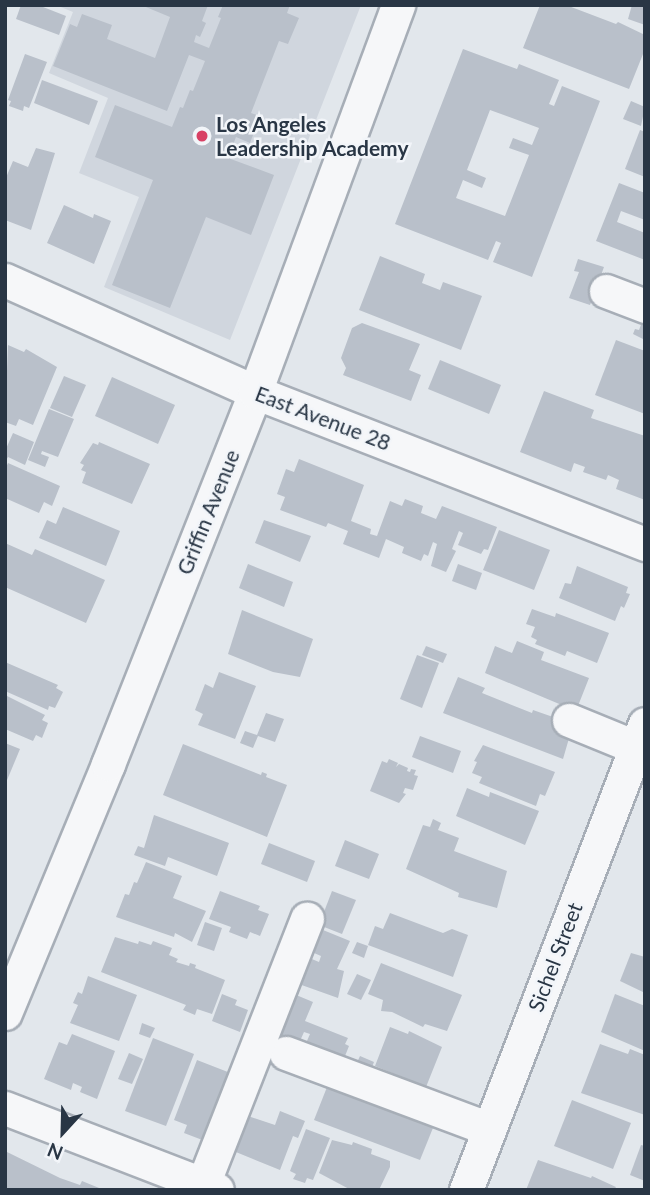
<!DOCTYPE html>
<style>
body{margin:0}
#map{position:relative;width:650px;height:1195px;overflow:hidden;background:#e2e7ec;font-family:Lato,sans-serif}
div>[style]{position:absolute}
.built>*{inset:0;background:#d0d6de}
.building>*{inset:0;background:#b9c0ca}
.roads{filter:drop-shadow(2px 0 #a7aeb7) drop-shadow(-2px 0 #a7aeb7) drop-shadow(0 2px #a7aeb7) drop-shadow(0 -2px #a7aeb7)}
.minor>*{height:33px;margin:-16.5px;padding:0 16.5px;transform-origin:16.5px;border-radius:16.5px;background:#f6f7f9}
.dots>*{width:19px;height:19px;translate:-50% -50%;box-sizing:border-box;border:4px solid #f2f5f9;border-radius:50%}
span{translate:-50% -50%;white-space:nowrap;text-align:center;line-height:1.15;-webkit-text-stroke:5px #f2f5f9;paint-order:stroke}
.poi-label{font-size:21px;color:#293645;font-weight:700}
.left{translate:0 -50%;text-align:left}
.street-label{font-size:21px;color:#293645}
.frame{position:absolute;inset:0;border:7px solid #293645;pointer-events:none}
.north{position:absolute;left:28px;top:1097px;width:70px;height:70px;-webkit-text-stroke:5px #f2f5f9;paint-order:stroke;rotate:202deg;font-size:19px;font-weight:700;line-height:28px;text-align:center;color:#293645}
.north::after{content:'';display:block;margin:auto;width:24px;height:32px;background:#293645;clip-path:polygon(50% 0,100% 100%,50% 72%,0 100%)}
</style>
<div id="map">
<div class="built">
<div style="clip-path:polygon(56px 5px,361px 5px,230px 340px,104px 287px,139px 197px,79px 173px,108px 98px,49px 73px,73px 12px)"></div>
</div>
<div class="building">
<div style="clip-path:polygon(21px 5px,38px 5px,66px 16px,59px 35px,16px 19px)"></div>
<div style="clip-path:polygon(141px 5px,208px 5px,202px 21px,206px 23px,200px 37px,196px 35px,194px 42px,209px 48px,221px 18px,218px 17px,223px 5px,290px 5px,287px 13px,299px 18px,288px 44px,279px 41px,251px 113px,260px 116px,250px 143px,236px 137px,228px 158px,274px 175px,251px 235px,206px 217px,170px 308px,112px 285px,153px 180px,95px 157px,115px 105px,172px 127px,180px 107px,183px 108px,190px 90px,193px 91px,205px 61px,189px 55px,167px 111px,53px 66px,70px 24px,77px 27px,82px 14px,112px 25px,107px 39px,155px 58px,170px 17px)"></div>
<div style="clip-path:polygon(540px 5px,566px 5px,616px 24px,618px 22px,645px 35px,645px 49px,629px 89px,523px 48px)"></div>
<div style="clip-path:polygon(632px 5px,645px 5px,645px 25px,628px 19px)"></div>
<div style="clip-path:polygon(evenodd,463px 49px,517px 69px,519px 64px,559px 80px,549px 104px,554px 106px,562px 86px,600px 101px,532px 277px,493px 262px,501px 243px,496px 241px,488px 260px,395px 224px,463px 49px,490px 110px,539px 128px,532px 145px,513px 138px,509px 148px,529px 155px,505px 216px,456px 198px,463px 180px,482px 188px,486px 178px,467px 170px,490px 110px)"></div>
<div style="clip-path:polygon(25px 54px,47px 62px,29px 108px,24px 106px,23px 111px,9px 106px,11px 101px,8px 100px)"></div>
<div style="clip-path:polygon(42px 80px,98px 101px,89px 125px,34px 103px)"></div>
<div style="clip-path:polygon(631px 101px,645px 107px,641px 126px,623px 119px)"></div>
<div style="clip-path:polygon(640px 130px,645px 132px,645px 177px,625px 169px)"></div>
<div style="clip-path:polygon(36px 148px,55px 153px,31px 230px,5px 220px,5px 180px,13px 161px,28px 167px)"></div>
<div style="clip-path:polygon(619px 183px,645px 193px,645px 220px,621px 211px,617px 222px,645px 233px,645px 260px,596px 241px)"></div>
<div style="clip-path:polygon(64px 205px,93px 218px,94px 214px,111px 221px,94px 264px,47px 243px)"></div>
<div style="clip-path:polygon(380px 256px,425px 274px,422px 283px,440px 290px,443px 282px,482px 296px,461px 350px,359px 310px)"></div>
<div style="clip-path:polygon(578px 259px,604px 267px,590px 305px,569px 298px,579px 272px,574px 271px)"></div>
<div style="clip-path:polygon(645px 314px,645px 340px,633px 334px,635px 329px,639px 330px)"></div>
<div style="clip-path:polygon(362px 323px,420px 344px,409px 370px,421px 375px,411px 401px,343px 375px,346px 368px,341px 358px,352px 328px)"></div>
<div style="clip-path:polygon(616px 340px,645px 351px,645px 414px,595px 395px)"></div>
<div style="clip-path:polygon(8px 345px,24px 352px,26px 349px,57px 367px,33px 425px,19px 419px,16px 426px,5px 422px)"></div>
<div style="clip-path:polygon(440px 360px,501px 385px,489px 414px,428px 389px)"></div>
<div style="clip-path:polygon(64px 376px,86px 385px,72px 417px,50px 408px)"></div>
<div style="clip-path:polygon(112px 377px,175px 405px,158px 444px,95px 416px)"></div>
<div style="clip-path:polygon(544px 391px,594px 410px,591px 418px,645px 436px,645px 500px,616px 489px,619px 480px,608px 475px,606px 480px,583px 472px,585px 467px,574px 463px,571px 472px,520px 452px)"></div>
<div style="clip-path:polygon(49px 409px,74px 419px,58px 457px,42px 451px,41px 454px,49px 457px,45px 467px,28px 460px)"></div>
<div style="clip-path:polygon(13px 433px,34px 442px,25px 465px,8px 457px,5px 462px,5px 451px)"></div>
<div style="clip-path:polygon(99px 442px,150px 464px,132px 504px,82px 483px,86px 472px,81px 470px,84px 465px,80px 463px,93px 443px,98px 445px)"></div>
<div style="clip-path:polygon(299px 459px,364px 485px,351px 521px,371px 529px,370px 534px,377px 536px,390px 501px,402px 506px,405px 499px,423px 506px,421px 513px,436px 519px,442px 506px,497px 527px,488px 550px,484px 549px,481px 554px,458px 545px,463px 533px,459px 531px,452px 549px,456px 551px,446px 572px,431px 566px,437px 544px,433px 542px,428px 556px,424px 554px,421px 561px,402px 553px,404px 547px,386px 539px,379px 558px,343px 544px,348px 531px,328px 523px,326px 527px,280px 510px,285px 497px,277px 494px,286px 469px,294px 472px)"></div>
<div style="clip-path:polygon(8px 463px,60px 486px,52px 506px,44px 502px,39px 513px,5px 498px,5px 470px)"></div>
<div style="clip-path:polygon(63px 507px,120px 531px,106px 566px,39px 538px,47px 520px,56px 524px)"></div>
<div style="clip-path:polygon(264px 520px,311px 536px,300px 562px,255px 543px)"></div>
<div style="clip-path:polygon(499px 530px,550px 550px,534px 590px,483px 570px)"></div>
<div style="clip-path:polygon(5px 543px,32px 555px,35px 549px,105px 580px,86px 623px,5px 587px)"></div>
<div style="clip-path:polygon(248px 564px,293px 582px,284px 607px,239px 588px)"></div>
<div style="clip-path:polygon(458px 564px,482px 573px,476px 590px,452px 581px)"></div>
<div style="clip-path:polygon(577px 566px,628px 587px,626px 593px,630px 594px,624px 608px,621px 606px,615px 621px,559px 598px,565px 583px,571px 584px)"></div>
<div style="clip-path:polygon(532px 609px,555px 617px,556px 613px,609px 633px,597px 663px,567px 651px,565px 656px,535px 644px,537px 640px,531px 637px,535px 627px,526px 624px)"></div>
<div style="clip-path:polygon(242px 610px,313px 639px,300px 677px,273px 672px,228px 654px)"></div>
<div style="clip-path:polygon(517px 641px,544px 652px,541px 660px,589px 678px,576px 711px,485px 673px,495px 646px,512px 653px)"></div>
<div style="clip-path:polygon(426px 646px,447px 654px,443px 663px,422px 655px)"></div>
<div style="clip-path:polygon(417px 655px,439px 663px,422px 708px,400px 699px)"></div>
<div style="clip-path:polygon(5px 662px,58px 685px,56px 688px,63px 692px,55px 708px,49px 706px,48px 710px,5px 691px)"></div>
<div style="clip-path:polygon(219px 672px,256px 686px,235px 739px,198px 725px,203px 714px,195px 710px,205px 684px,213px 688px)"></div>
<div style="clip-path:polygon(458px 677px,485px 688px,482px 693px,532px 713px,533px 710px,553px 717px,551px 720px,572px 728px,563px 759px,443px 713px)"></div>
<div style="clip-path:polygon(5px 695px,45px 715px,42px 720px,48px 723px,42px 738px,36px 735px,33px 741px,5px 729px)"></div>
<div style="clip-path:polygon(266px 713px,284px 719px,275px 742px,258px 736px,253px 748px,240px 743px,245px 731px,257px 735px)"></div>
<div style="clip-path:polygon(420px 736px,461px 751px,453px 773px,412px 757px)"></div>
<div style="clip-path:polygon(5px 743px,20px 749px,5px 785px)"></div>
<div style="clip-path:polygon(183px 744px,261px 775px,262px 772px,267px 774px,266px 777px,287px 785px,267px 837px,163px 795px)"></div>
<div style="clip-path:polygon(483px 745px,555px 772px,545px 796px,540px 794px,536px 806px,479px 783px,482px 777px,472px 773px,477px 762px,474px 761px)"></div>
<div style="clip-path:polygon(389px 759px,398px 763px,396px 767px,399px 764px,408px 768px,407px 771px,410px 772px,411px 769px,416px 770px,414px 775px,418px 776px,413px 790px,405px 788px,403px 793px,406px 794px,399px 803px,370px 791px,382px 761px,387px 763px)"></div>
<div style="clip-path:polygon(467px 788px,489px 797px,490px 792px,539px 811px,525px 845px,456px 816px)"></div>
<div style="clip-path:polygon(154px 815px,229px 843px,217px 876px,168px 857px,165px 866px,134px 855px,138px 846px,144px 848px)"></div>
<div style="clip-path:polygon(433px 819px,441px 823px,438px 830px,459px 838px,454px 851px,507px 871px,497px 908px,458px 897px,459px 893px,406px 869px,423px 825px,430px 827px)"></div>
<div style="clip-path:polygon(345px 840px,379px 854px,369px 879px,335px 866px)"></div>
<div style="clip-path:polygon(269px 843px,315px 861px,307px 882px,261px 864px)"></div>
<div style="clip-path:polygon(146px 862px,182px 876px,173px 898px,206px 911px,192px 942px,175px 933px,174px 937px,116px 917px,125px 894px,129px 895px,134px 882px,137px 883px)"></div>
<div style="clip-path:polygon(220px 891px,260px 906px,258px 910px,269px 914px,260px 936px,250px 932px,247px 939px,229px 932px,231px 927px,209px 919px)"></div>
<div style="clip-path:polygon(332px 891px,356px 900px,342px 934px,319px 925px)"></div>
<div style="clip-path:polygon(390px 913px,443px 933px,452px 929px,468px 935px,453px 977px,368px 945px,375px 926px,383px 929px)"></div>
<div style="clip-path:polygon(205px 922px,222px 928px,214px 951px,197px 945px)"></div>
<div style="clip-path:polygon(323px 930px,350px 941px,337px 969px,344px 971px,338px 998px,296px 983px,307px 957px,319px 962px,321px 956px,314px 953px)"></div>
<div style="clip-path:polygon(115px 937px,138px 944px,139px 941px,151px 945px,153px 941px,172px 948px,169px 955px,178px 959px,176px 962px,189px 966px,190px 963px,196px 965px,195px 968px,225px 980px,212px 1014px,197px 1009px,195px 1015px,183px 1010px,186px 1005px,101px 972px)"></div>
<div style="clip-path:polygon(357px 942px,368px 946px,364px 958px,352px 953px)"></div>
<div style="clip-path:polygon(631px 953px,645px 957px,645px 993px,620px 981px)"></div>
<div style="clip-path:polygon(381px 963px,462px 995px,447px 1031px,425px 1024px,423px 1027px,392px 1012px,381px 1011px,383px 1000px,368px 994px)"></div>
<div style="clip-path:polygon(357px 974px,371px 980px,361px 1000px,347px 994px)"></div>
<div style="clip-path:polygon(88px 976px,137px 995px,119px 1041px,70px 1023px,78px 1005px,73px 1003px,78px 992px,82px 994px)"></div>
<div style="clip-path:polygon(289px 992px,313px 1002px,305px 1021px,348px 1038px,345px 1044px,349px 1046px,345px 1056px,341px 1054px,339px 1061px,303px 1050px,310px 1034px,304px 1032px,296px 1050px,271px 1039px)"></div>
<div style="clip-path:polygon(222px 994px,237px 1000px,235px 1005px,248px 1010px,240px 1032px,212px 1021px)"></div>
<div style="clip-path:polygon(615px 994px,645px 1006px,645px 1051px,601px 1032px)"></div>
<div style="clip-path:polygon(142px 1023px,155px 1028px,150px 1038px,139px 1034px)"></div>
<div style="clip-path:polygon(390px 1027px,408px 1034px,409px 1031px,442px 1047px,426px 1087px,375px 1066px)"></div>
<div style="clip-path:polygon(72px 1034px,115px 1051px,97px 1099px,80px 1092px,82px 1087px,73px 1083px,71px 1090px,44px 1079px,59px 1042px,67px 1045px)"></div>
<div style="clip-path:polygon(153px 1038px,194px 1054px,166px 1126px,125px 1111px)"></div>
<div style="clip-path:polygon(600px 1044px,628px 1054px,630px 1049px,645px 1055px,645px 1115px,581px 1093px)"></div>
<div style="clip-path:polygon(129px 1053px,143px 1059px,132px 1084px,118px 1079px)"></div>
<div style="clip-path:polygon(360px 1056px,374px 1062px,368px 1077px,353px 1071px)"></div>
<div style="clip-path:polygon(197px 1060px,233px 1074px,205px 1141px,184px 1133px,187px 1125px,174px 1120px)"></div>
<div style="clip-path:polygon(331px 1077px,437px 1118px,420px 1160px,314px 1120px)"></div>
<div style="clip-path:polygon(572px 1100px,631px 1123px,613px 1169px,554px 1146px)"></div>
<div style="clip-path:polygon(280px 1111px,305px 1121px,298px 1138px,293px 1136px,280px 1170px,231px 1150px,245px 1115px,275px 1125px)"></div>
<div style="clip-path:polygon(306px 1129px,330px 1138px,313px 1180px,307px 1178px,305px 1183px,293px 1179px,296px 1174px,290px 1171px)"></div>
<div style="clip-path:polygon(332px 1140px,352px 1145px,353px 1142px,372px 1149px,371px 1154px,390px 1161px,390px 1167px,379px 1190px,351px 1190px,319px 1173px)"></div>
<div style="clip-path:polygon(641px 1145px,645px 1146px,645px 1181px,630px 1175px)"></div>
<div style="clip-path:polygon(5px 1151px,60px 1178px,80px 1185px,82px 1181px,104px 1190px,5px 1190px)"></div>
<div style="clip-path:polygon(538px 1160px,591px 1178px,592px 1176px,616px 1187px,614px 1190px,526px 1190px)"></div>
</div>
<div class="roads">
<div class="minor">
<div style="left:5px;top:280px;width:274px;rotate:24.1deg"></div>
<div style="left:255px;top:392px;width:419px;rotate:21.3deg"></div>
<div style="left:606px;top:291px;width:42px;rotate:21deg"></div>
<div style="left:569px;top:720px;width:82px;rotate:22.2deg"></div>
<div style="left:5px;top:1013px;width:269px;rotate:-67.5deg"></div>
<div style="left:108px;top:764px;width:400px;rotate:-68.4deg"></div>
<div style="left:255px;top:392px;width:413px;rotate:-69.7deg"></div>
<div style="left:286px;top:1053px;width:217px;rotate:20.5deg"></div>
<div style="left:5px;top:1108px;width:227px;rotate:21.1deg"></div>
<div style="left:203px;top:1184px;width:285px;rotate:-68.6deg"></div>
<div style="left:466px;top:1190px;width:499px;rotate:-69deg"></div>
</div>
</div>
<div class="dots">
<div style="left:202px;top:136px;background:#d84064"></div>
</div>
<div class="poi-label">
<span class="left" style="left:216px;top:136px">Los Angeles<br>Leadership Academy</span>
</div>
<div class="street-label">
<span style="left:323px;top:418px;rotate:21deg">East Avenue 28</span>
<span style="left:208px;top:512px;rotate:-68deg">Griffin Avenue</span>
<span style="left:555px;top:957px;rotate:-69deg">Sichel Street</span>
</div>
<div class="frame"></div>
<div class="north">N</div>
</div>
